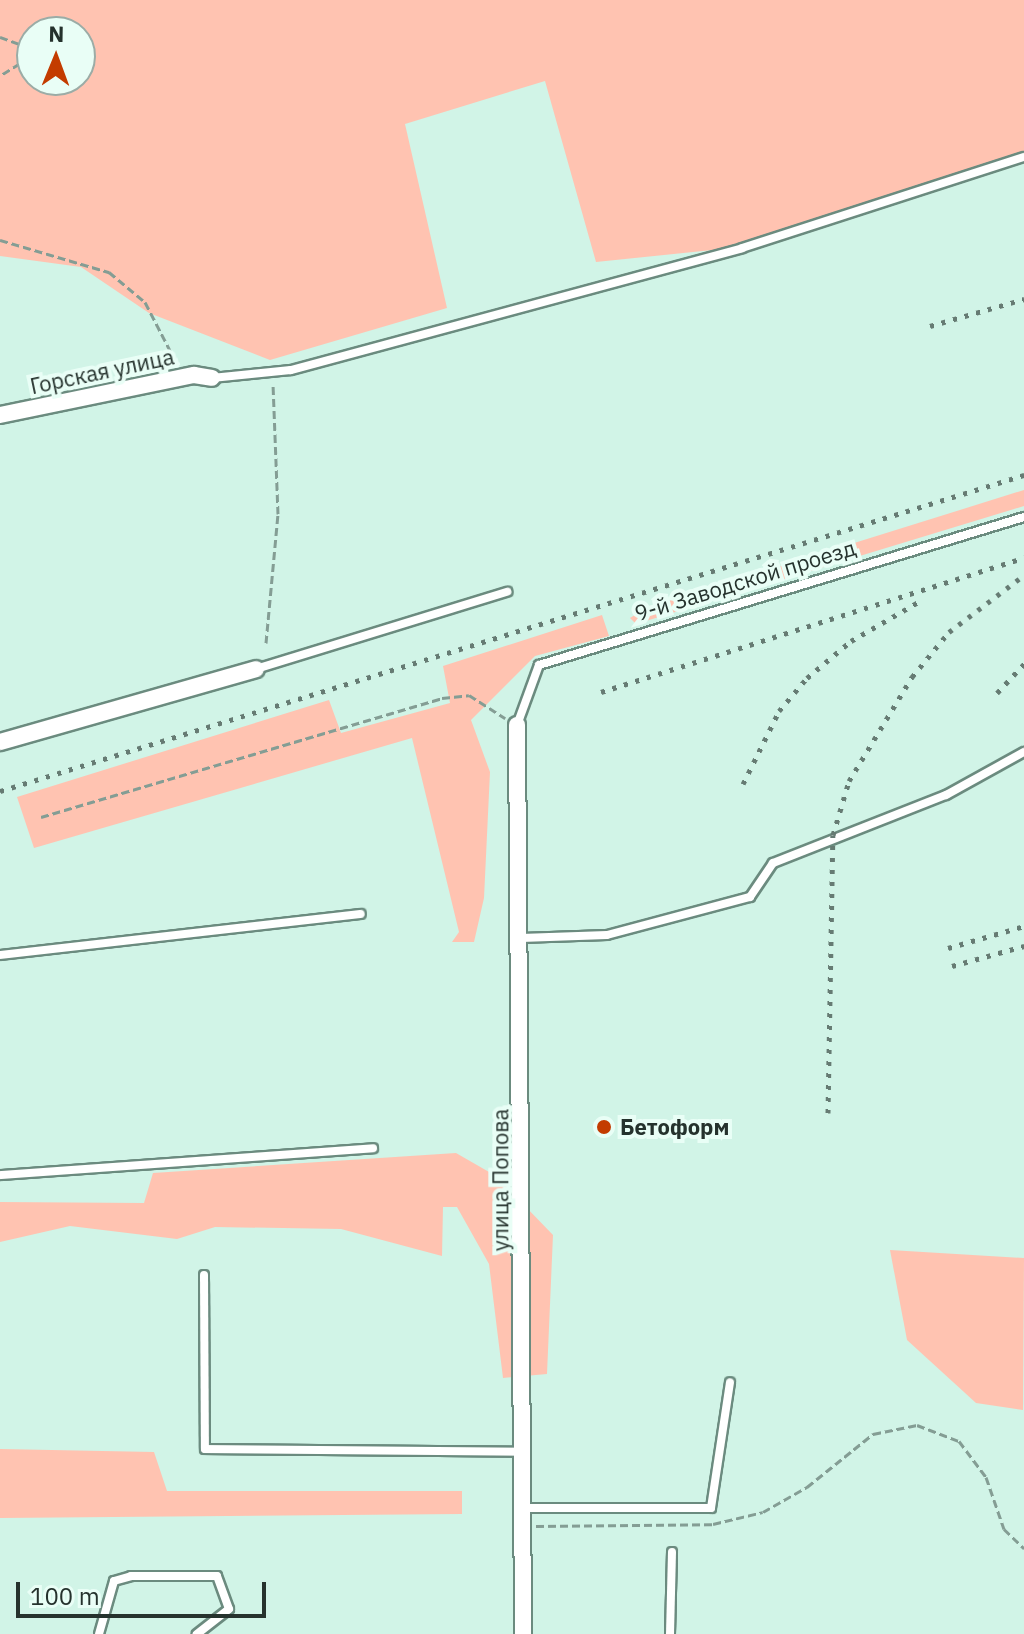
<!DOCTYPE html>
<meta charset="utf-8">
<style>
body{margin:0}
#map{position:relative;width:1024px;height:1634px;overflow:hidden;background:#d1f4e7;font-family:"IBM Plex Sans",sans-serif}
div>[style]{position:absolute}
.green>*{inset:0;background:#ffc3b1}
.path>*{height:3px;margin-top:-1.5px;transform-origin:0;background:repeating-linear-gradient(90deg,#849d94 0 8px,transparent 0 12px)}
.roads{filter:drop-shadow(2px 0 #6b8b7f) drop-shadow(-2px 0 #6b8b7f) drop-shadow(0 2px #6b8b7f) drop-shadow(0 -2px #6b8b7f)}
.service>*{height:8px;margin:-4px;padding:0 4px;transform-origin:4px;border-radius:4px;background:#fff}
.minor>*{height:16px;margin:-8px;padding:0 8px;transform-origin:8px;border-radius:8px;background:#fff}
.rail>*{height:5px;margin-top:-2.5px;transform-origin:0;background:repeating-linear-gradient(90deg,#667b73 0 4px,transparent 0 12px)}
.dots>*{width:22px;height:22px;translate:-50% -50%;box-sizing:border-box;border:4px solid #e9fef6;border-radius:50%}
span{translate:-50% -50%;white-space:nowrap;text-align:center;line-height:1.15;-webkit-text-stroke:8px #e9fef6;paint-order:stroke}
.street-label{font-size:22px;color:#25322d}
.poi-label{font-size:22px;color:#25322d;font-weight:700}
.left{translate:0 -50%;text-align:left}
.north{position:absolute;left:16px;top:16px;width:80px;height:80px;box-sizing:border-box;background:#e9fef6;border:2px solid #9baca6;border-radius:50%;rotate:1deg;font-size:22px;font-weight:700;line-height:32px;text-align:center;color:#25322d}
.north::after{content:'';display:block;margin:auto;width:28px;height:36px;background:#c33c00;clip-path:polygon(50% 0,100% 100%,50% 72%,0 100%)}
.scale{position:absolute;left:16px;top:1582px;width:250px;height:36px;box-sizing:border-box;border:4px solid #25322d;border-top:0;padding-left:10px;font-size:24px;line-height:28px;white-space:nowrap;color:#25322d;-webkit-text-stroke:6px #e9fef6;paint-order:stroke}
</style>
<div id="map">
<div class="green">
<div style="clip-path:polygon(evenodd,0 0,1024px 0,1024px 163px,761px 245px,596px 262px,545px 81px,405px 124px,447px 308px,270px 360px,149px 313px,81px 267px,0 256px,0 0,32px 32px,80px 32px,80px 80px,32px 80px,32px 32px)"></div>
<div style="clip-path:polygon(1024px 490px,1024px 506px,636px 624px,630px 618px,646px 608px)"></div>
<div style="clip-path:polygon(602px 615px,609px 636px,535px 656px,471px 720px,490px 772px,484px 898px,474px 942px,452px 942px,459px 932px,412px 738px,34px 848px,17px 797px,329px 700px,341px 733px,450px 703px,443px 666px)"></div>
<div style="clip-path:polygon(456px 1153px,496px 1176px,553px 1235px,547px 1374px,503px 1378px,489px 1264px,457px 1207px,443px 1207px,442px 1256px,341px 1229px,215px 1227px,177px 1239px,70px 1226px,0 1242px,0 1202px,144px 1203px,153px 1173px)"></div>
<div style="clip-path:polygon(890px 1250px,1024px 1258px,1023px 1410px,976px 1403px,907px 1340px)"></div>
<div style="clip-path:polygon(0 1449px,154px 1452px,167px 1491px,462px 1491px,462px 1514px,0 1518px)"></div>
</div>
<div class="path">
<div style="left:0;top:37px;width:29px;rotate:20deg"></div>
<div style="left:27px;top:47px;width:10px;rotate:73deg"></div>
<div style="left:30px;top:57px;width:36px;rotate:148deg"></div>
<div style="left:0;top:240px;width:114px;rotate:16.4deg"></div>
<div style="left:109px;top:272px;width:47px;rotate:39.8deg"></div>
<div style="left:145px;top:302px;width:68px;rotate:62.7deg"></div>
<div style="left:266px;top:643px;width:130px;rotate:-84.7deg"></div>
<div style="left:278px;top:514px;width:130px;rotate:-92.2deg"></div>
<div style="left:41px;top:817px;width:418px;rotate:-16.5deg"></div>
<div style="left:442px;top:698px;width:27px;rotate:-6deg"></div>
<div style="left:469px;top:695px;width:43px;rotate:32.6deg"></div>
<div style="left:536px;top:1526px;width:177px;rotate:-0.6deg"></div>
<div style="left:713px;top:1524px;width:51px;rotate:-13.5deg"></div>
<div style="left:763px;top:1512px;width:51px;rotate:-29.6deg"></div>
<div style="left:807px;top:1487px;width:85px;rotate:-38.8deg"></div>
<div style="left:873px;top:1434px;width:45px;rotate:-11.6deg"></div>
<div style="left:917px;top:1425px;width:45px;rotate:20.9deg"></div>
<div style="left:959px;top:1441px;width:45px;rotate:53.1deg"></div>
<div style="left:986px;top:1477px;width:55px;rotate:70.9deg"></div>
<div style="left:1004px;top:1529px;width:28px;rotate:44deg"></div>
</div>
<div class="roads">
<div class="service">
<div style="left:212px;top:378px;width:79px;rotate:-5.8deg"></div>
<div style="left:291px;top:370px;width:467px;rotate:-15.1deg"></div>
<div style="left:742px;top:248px;width:296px;rotate:-17.9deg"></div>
<div style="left:256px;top:669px;width:263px;rotate:-17.1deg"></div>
<div style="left:517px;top:725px;width:64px;rotate:-69.9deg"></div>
<div style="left:539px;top:665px;width:507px;rotate:-16.97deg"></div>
<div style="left:521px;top:938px;width:86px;rotate:-2deg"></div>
<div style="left:607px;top:935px;width:148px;rotate:-14.9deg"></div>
<div style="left:750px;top:897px;width:41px;rotate:-55.9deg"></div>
<div style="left:773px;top:863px;width:186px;rotate:-21.5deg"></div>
<div style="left:946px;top:795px;width:89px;rotate:-28.9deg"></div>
<div style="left:0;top:955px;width:363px;rotate:-6.5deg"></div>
<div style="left:0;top:1175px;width:374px;rotate:-4.1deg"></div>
<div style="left:204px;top:1275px;width:174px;rotate:89.7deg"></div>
<div style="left:205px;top:1449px;width:317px;rotate:0.5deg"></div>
<div style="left:524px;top:1508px;width:187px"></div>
<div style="left:711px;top:1508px;width:127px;rotate:-81.4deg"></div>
<div style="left:99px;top:1634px;width:55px;rotate:-74.2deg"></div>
<div style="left:114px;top:1581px;width:18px;rotate:-16deg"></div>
<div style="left:131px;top:1576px;width:86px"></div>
<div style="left:217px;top:1576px;width:35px;rotate:70deg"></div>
<div style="left:229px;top:1609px;width:41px;rotate:142deg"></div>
<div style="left:670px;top:1634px;width:82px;rotate:-88.6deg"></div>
</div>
<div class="minor">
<div style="left:0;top:415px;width:198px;rotate:-11.7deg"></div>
<div style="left:194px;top:375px;width:18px;rotate:9deg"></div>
<div style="left:517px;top:725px;width:909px;rotate:89.62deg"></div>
<div style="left:0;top:742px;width:266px;rotate:-15.9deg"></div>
</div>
</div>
<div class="rail">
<div style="left:930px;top:326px;width:98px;rotate:-16deg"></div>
<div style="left:601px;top:692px;width:444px;rotate:-17.6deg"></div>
<div style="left:997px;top:693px;width:40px;rotate:-47deg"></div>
<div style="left:743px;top:784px;width:81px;rotate:-63.7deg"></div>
<div style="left:779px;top:711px;width:43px;rotate:-49.7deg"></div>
<div style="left:807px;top:678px;width:57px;rotate:-40.1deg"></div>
<div style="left:851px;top:641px;width:80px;rotate:-30.1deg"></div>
<div style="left:0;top:791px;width:1072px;rotate:-17.15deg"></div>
<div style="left:948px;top:948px;width:79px;rotate:-16.1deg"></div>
<div style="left:952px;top:966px;width:75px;rotate:-15.5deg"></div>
<div style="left:828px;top:1113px;width:278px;rotate:-89deg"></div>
<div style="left:833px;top:835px;width:56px;rotate:-73.5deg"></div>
<div style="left:849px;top:781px;width:122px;rotate:-58.8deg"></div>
<div style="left:912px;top:677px;width:58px;rotate:-50.6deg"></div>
<div style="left:949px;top:632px;width:94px;rotate:-37.2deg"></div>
</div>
<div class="dots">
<div style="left:604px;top:1127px;background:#c33c00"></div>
</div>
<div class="street-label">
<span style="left:102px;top:371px;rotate:-12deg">Горская улица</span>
<span style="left:745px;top:580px;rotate:-17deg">9-й Заводской проезд</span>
<span style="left:500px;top:1180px;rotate:-90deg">улица Попова</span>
</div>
<div class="poi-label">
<span class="left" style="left:620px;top:1127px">Бетоформ</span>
</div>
<div class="north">N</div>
<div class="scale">100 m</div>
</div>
